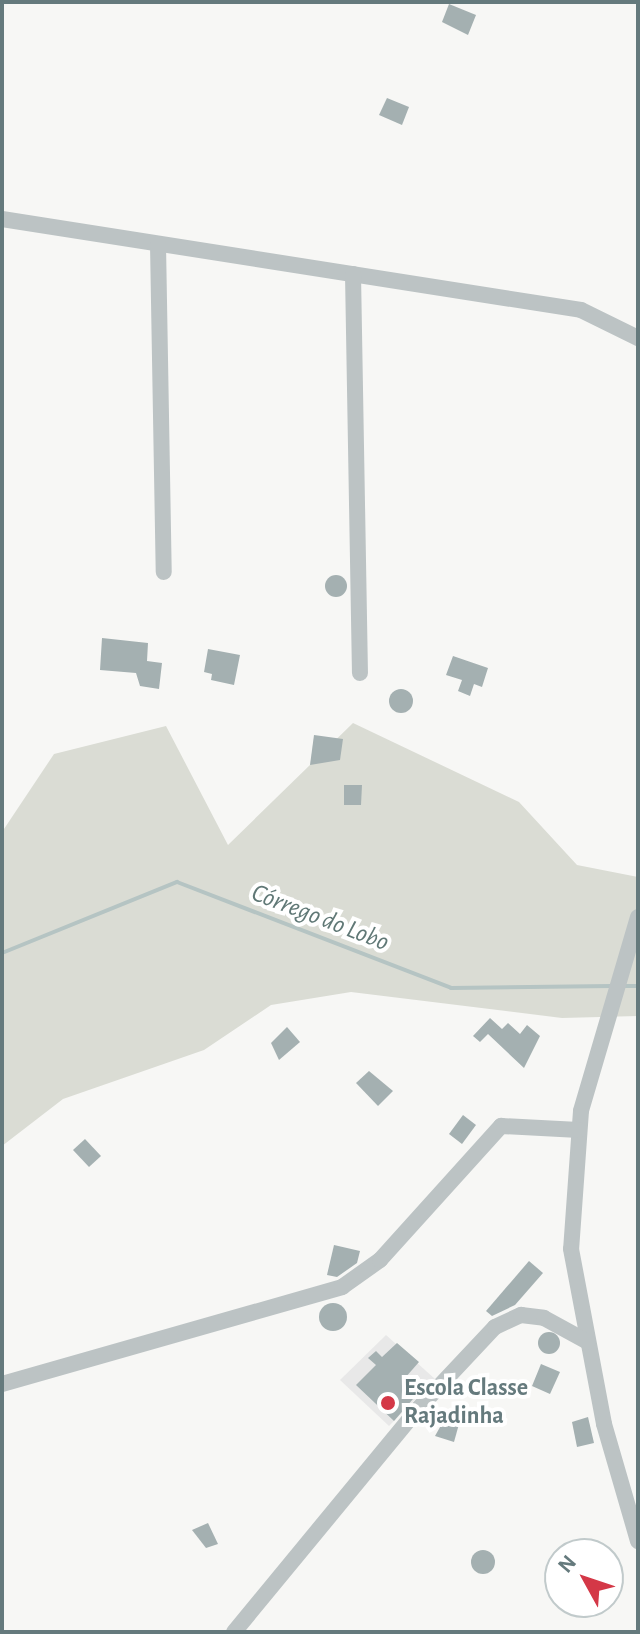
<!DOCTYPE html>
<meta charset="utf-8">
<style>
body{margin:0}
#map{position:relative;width:640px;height:1634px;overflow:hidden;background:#f7f7f5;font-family:"Alegreya Sans",sans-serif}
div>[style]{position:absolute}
.built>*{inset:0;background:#e8e8e8}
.green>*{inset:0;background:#dadcd4}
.stream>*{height:4px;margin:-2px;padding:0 2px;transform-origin:2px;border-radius:2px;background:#b5c4c3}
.building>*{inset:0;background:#a4b0b1}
.round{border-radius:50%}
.minor>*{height:16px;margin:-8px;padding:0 8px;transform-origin:8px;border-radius:8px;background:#bcc3c4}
.dots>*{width:22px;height:22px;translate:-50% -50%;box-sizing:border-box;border:4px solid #fff;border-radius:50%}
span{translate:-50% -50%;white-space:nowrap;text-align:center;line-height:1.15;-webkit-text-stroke:8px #fff;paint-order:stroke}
.poi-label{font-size:24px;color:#657a7d;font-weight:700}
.left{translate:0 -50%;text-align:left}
.water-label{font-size:26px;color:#607876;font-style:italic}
.frame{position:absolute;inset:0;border:4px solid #657a7d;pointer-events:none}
.north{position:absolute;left:544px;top:1538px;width:80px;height:80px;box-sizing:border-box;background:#fff;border:2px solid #c1cacb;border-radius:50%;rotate:310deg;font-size:22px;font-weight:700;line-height:32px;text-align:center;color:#657a7d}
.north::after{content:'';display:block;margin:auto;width:28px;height:36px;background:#d43847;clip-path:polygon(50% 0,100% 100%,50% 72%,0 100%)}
</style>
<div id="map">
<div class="built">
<div style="clip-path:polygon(386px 1335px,435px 1379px,389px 1426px,340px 1380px)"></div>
</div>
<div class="green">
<div style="clip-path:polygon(353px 723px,519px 802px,577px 865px,638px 877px,638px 1016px,562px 1018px,351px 992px,271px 1005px,204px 1050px,63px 1099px,2px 1146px,2px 832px,54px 754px,166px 726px,228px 845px)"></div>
</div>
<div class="stream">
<div style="left:2px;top:953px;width:189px;rotate:-22.1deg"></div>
<div style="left:177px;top:882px;width:294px;rotate:21.1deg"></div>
<div style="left:451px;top:988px;width:161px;rotate:-0.7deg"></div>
<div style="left:620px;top:986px;width:18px"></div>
</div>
<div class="building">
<div style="clip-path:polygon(449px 4px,476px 15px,468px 35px,442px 22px)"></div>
<div style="clip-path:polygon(387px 98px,409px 107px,402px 125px,379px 115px)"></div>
<div class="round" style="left:325px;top:575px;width:22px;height:22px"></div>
<div style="clip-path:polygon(102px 638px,148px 643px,147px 661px,162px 663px,159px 689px,140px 686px,136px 673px,100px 670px)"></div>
<div style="clip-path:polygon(208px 649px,240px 655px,234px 685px,211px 680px,212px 674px,204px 672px)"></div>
<div style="clip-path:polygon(453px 656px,488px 668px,482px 687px,474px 684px,470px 696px,458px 691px,462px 680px,446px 675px)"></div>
<div class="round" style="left:389px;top:689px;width:24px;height:24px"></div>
<div style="clip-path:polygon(314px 735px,343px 739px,340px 760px,310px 765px)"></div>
<div style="clip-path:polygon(344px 785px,362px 785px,361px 805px,344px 805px)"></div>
<div style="clip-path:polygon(490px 1018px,502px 1029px,508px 1023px,520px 1034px,527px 1025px,540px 1036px,524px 1068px,488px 1034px,480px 1042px,473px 1036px)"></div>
<div style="clip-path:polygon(287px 1027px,300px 1042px,279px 1060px,271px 1043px)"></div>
<div style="clip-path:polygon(369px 1071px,393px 1091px,378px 1106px,356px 1083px)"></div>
<div style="clip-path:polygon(463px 1115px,476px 1125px,462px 1144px,449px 1134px)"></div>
<div style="clip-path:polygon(85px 1139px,101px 1156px,89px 1167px,73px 1150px)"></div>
<div style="clip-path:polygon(334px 1245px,360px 1251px,357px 1263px,337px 1277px,327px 1275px)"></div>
<div style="clip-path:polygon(529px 1261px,543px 1273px,515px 1305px,492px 1316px,486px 1311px)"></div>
<div class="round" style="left:319px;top:1303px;width:28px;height:28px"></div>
<div class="round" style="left:538px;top:1332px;width:22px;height:22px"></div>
<div style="clip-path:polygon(397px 1343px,419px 1362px,405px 1378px,419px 1392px,394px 1421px,356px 1385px,376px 1365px,368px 1358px,376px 1351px,382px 1357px)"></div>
<div style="clip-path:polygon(541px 1364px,560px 1372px,550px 1394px,532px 1386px)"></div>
<div style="clip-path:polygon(588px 1417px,594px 1443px,577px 1447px,572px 1422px)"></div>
<div style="clip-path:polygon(444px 1420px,459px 1424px,454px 1442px,435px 1436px)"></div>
<div style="clip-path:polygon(208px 1523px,218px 1544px,206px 1548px,192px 1530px)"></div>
<div class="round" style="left:471px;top:1550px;width:24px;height:24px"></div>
</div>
<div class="minor">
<div style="left:2px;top:219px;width:586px;rotate:8.93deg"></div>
<div style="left:581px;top:310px;width:64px;rotate:26.2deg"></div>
<div style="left:158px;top:244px;width:328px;rotate:89deg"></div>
<div style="left:353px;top:274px;width:399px;rotate:89deg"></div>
<div style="left:638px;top:917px;width:202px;rotate:106.4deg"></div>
<div style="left:581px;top:1111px;width:138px;rotate:94.1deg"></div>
<div style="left:571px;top:1249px;width:178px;rotate:79.3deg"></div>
<div style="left:604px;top:1424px;width:122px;rotate:73.8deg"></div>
<div style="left:2px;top:1384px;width:354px;rotate:-15.9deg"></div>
<div style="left:342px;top:1287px;width:47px;rotate:-35.4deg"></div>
<div style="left:380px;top:1260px;width:181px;rotate:-47.9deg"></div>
<div style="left:501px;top:1126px;width:78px;rotate:2.9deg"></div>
<div style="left:234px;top:1632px;width:288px;rotate:-50.5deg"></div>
<div style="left:417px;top:1410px;width:114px;rotate:-46.8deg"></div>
<div style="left:495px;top:1327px;width:29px;rotate:-25deg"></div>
<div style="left:521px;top:1315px;width:23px;rotate:7deg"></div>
<div style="left:544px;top:1318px;width:50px;rotate:28.6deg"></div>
</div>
<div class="dots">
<div style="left:388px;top:1403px;background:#d43847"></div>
</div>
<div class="poi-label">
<span class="left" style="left:404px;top:1403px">Escola Classe<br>Rajadinha</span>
</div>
<div class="water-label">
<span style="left:320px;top:918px;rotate:21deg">Córrego do Lobo</span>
</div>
<div class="frame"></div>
<div class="north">N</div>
</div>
